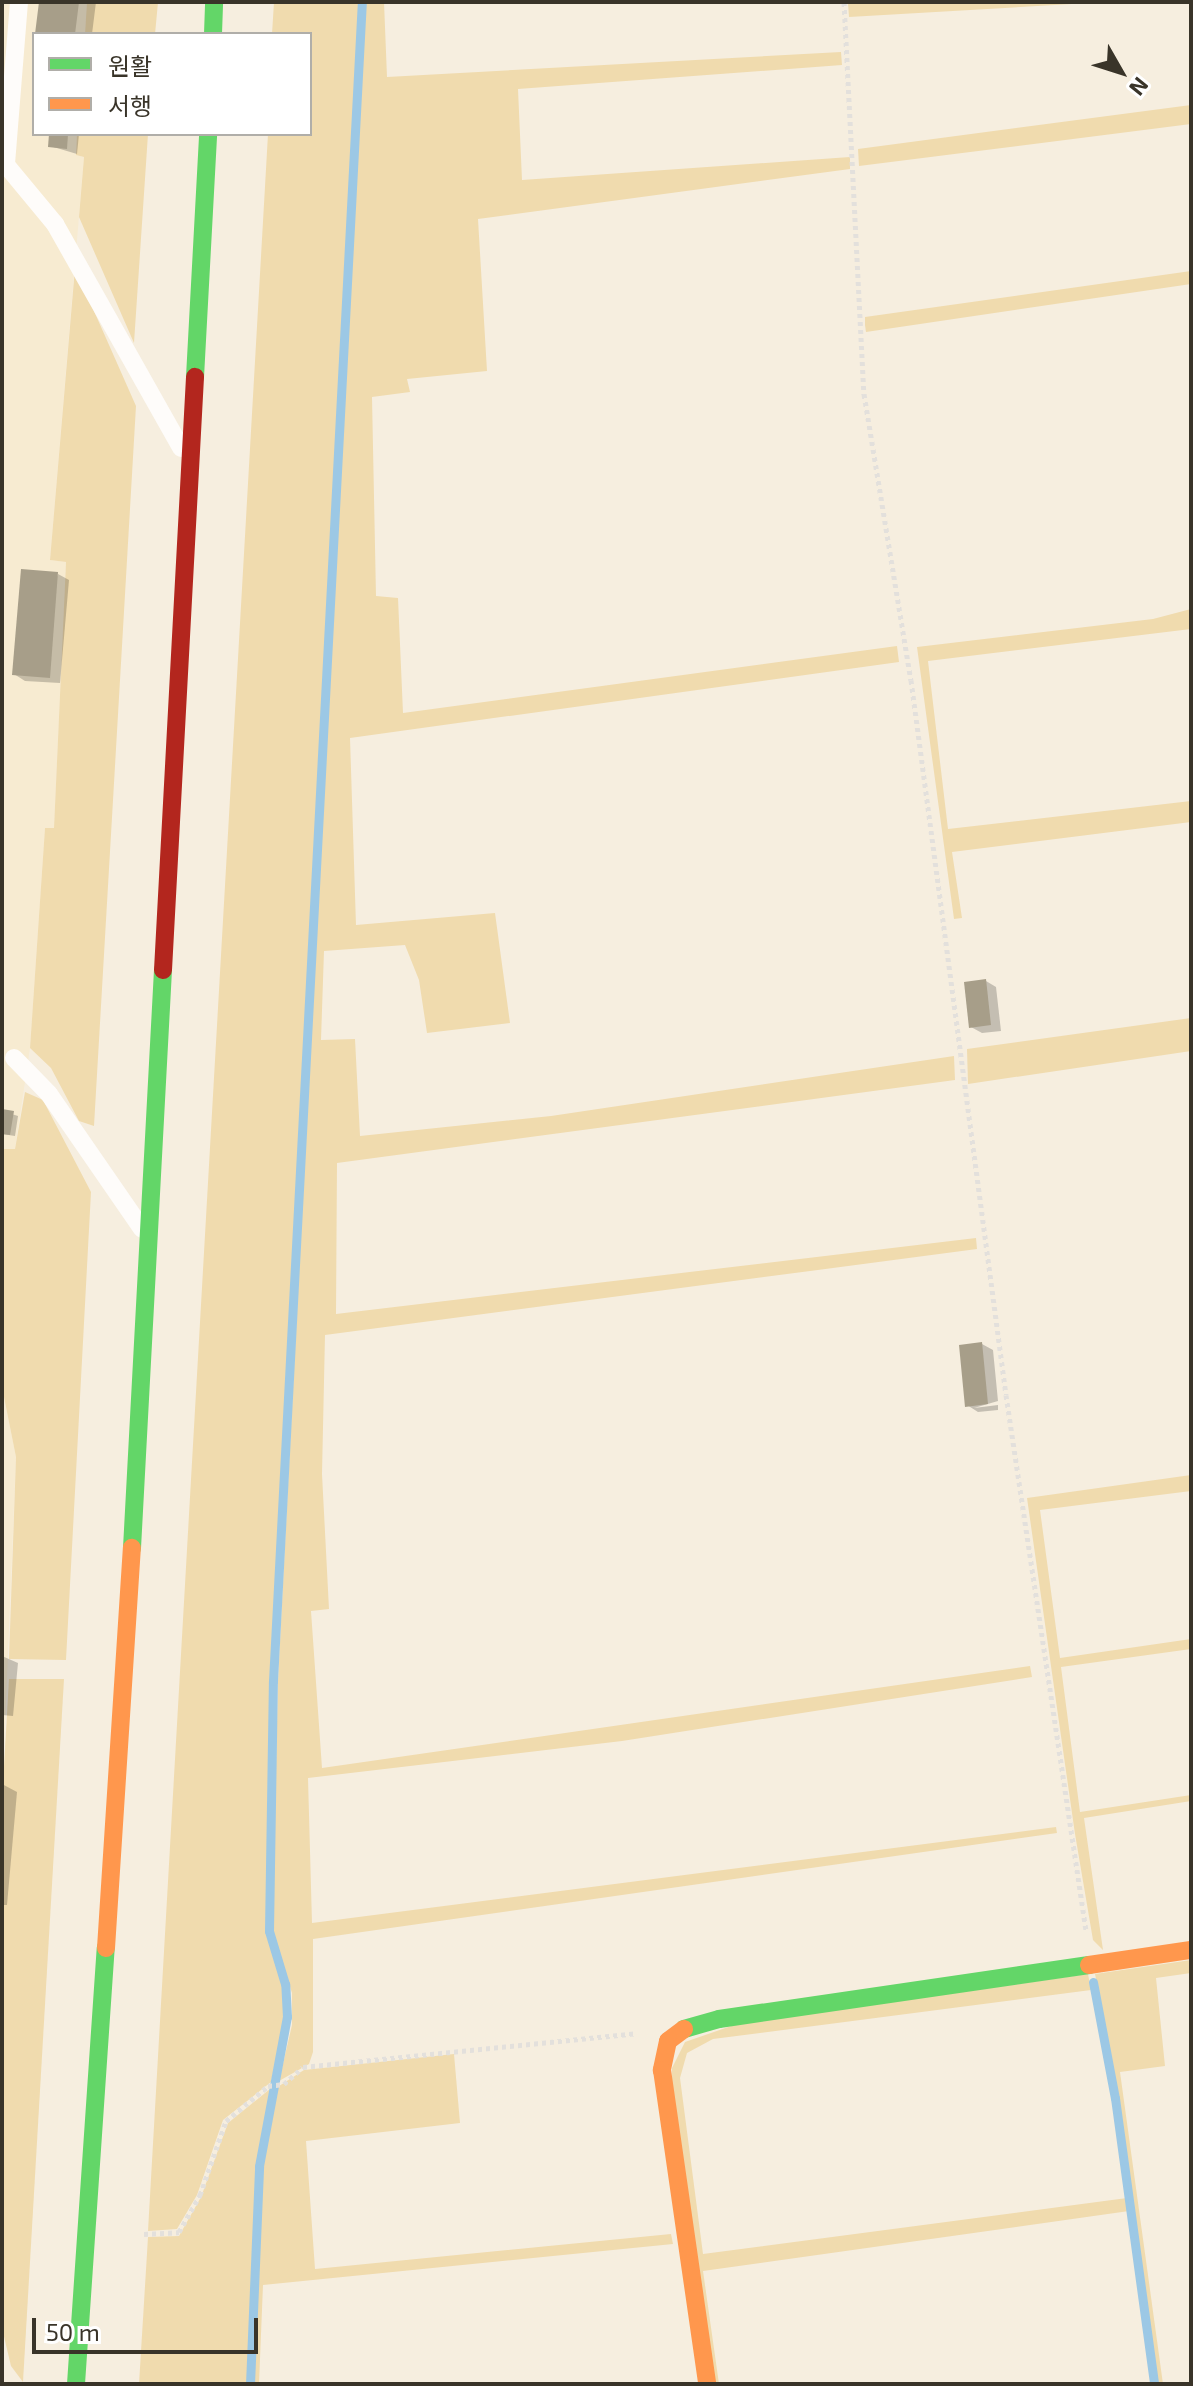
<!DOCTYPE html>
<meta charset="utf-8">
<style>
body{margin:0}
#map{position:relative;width:1193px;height:2386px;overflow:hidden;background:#f6eedf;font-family:"Exo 2","Noto Sans KR",sans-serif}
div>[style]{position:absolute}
.built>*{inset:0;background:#f7ebd1}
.green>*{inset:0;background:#f0dbae}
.shadow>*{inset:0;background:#0003}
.stream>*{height:9px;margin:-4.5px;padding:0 4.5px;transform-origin:4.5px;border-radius:4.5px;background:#9cc8e5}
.building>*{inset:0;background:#a79e89}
.path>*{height:5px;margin-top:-2.5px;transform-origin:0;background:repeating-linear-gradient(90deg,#e3e0dc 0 4px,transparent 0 8px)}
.lane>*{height:18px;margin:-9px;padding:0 9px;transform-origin:9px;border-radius:9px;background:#fefcfa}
.fast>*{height:18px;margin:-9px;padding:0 9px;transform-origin:9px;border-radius:9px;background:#63d668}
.slow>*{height:18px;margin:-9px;padding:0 9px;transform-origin:9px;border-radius:9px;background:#ff974d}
.jam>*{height:18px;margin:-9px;padding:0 9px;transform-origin:9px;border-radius:9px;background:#b3261e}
span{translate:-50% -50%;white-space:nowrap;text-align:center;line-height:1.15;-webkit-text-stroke:8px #fff;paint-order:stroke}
.frame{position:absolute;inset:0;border:4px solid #393429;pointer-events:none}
.legend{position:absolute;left:32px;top:32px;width:280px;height:104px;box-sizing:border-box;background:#fff;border:2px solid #b0aea9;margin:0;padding:10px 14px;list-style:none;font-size:24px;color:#393429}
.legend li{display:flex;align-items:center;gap:16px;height:40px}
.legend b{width:40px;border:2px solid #b0aea9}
.north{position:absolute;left:1081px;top:32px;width:80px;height:80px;-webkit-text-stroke:6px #fff;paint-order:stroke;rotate:129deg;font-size:22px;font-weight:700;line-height:32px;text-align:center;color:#393429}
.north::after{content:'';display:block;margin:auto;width:28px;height:36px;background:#393429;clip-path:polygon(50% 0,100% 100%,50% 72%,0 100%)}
.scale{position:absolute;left:32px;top:2318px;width:226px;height:36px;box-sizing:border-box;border:4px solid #393429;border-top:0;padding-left:10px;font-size:24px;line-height:28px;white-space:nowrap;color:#393429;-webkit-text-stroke:6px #fff;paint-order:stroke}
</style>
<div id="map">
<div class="built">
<div style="clip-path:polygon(2px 2px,87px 2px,85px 34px,34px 34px,34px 134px,77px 134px,76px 155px,84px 157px,50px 560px,66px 562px,54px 829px,45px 828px,30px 1048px,15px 1149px,2px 1149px)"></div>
<div style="clip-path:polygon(2px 1387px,16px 1457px,2px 1801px)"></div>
</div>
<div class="green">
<div style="clip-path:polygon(87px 2px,158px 2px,155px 34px,85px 34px)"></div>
<div style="clip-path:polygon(274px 2px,360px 2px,268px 1777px,266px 1932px,283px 1984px,285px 2017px,271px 2082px,223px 2120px,197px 2195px,177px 2229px,148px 2231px,268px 134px,310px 134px,310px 34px,272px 34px)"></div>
<div style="clip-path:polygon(364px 2px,384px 2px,387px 77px,841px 52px,842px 65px,518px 89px,522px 180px,850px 157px,850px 169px,478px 219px,487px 371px,407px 379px,410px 392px,372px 397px,376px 596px,398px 598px,403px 713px,897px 646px,899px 662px,350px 738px,356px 925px,495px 913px,510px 1023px,427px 1033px,419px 980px,405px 945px,324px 951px,321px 1040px,355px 1039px,360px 1136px,551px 1116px,954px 1056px,955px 1080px,337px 1163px,336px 1314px,976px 1238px,977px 1249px,325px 1335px,322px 1474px,329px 1609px,311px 1611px,322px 1768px,1030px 1666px,1032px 1677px,622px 1741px,308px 1778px,312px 1923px,1056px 1827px,1057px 1833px,313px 1939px,313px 2052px,309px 2064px,279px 2081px,292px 2025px,292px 1993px,272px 1929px,278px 1681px)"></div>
<div style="clip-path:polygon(862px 2px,1106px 2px,849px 17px,848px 3px)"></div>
<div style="clip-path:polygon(1191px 105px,1191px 124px,859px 166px,858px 149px)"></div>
<div style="clip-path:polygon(77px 134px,148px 134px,134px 343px,79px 217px,84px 157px,76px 155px)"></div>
<div style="clip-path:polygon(75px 268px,136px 406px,94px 1126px,79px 1121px,51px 1068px,30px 1048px,45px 828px,54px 828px,66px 562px,50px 560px)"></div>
<div style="clip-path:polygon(1191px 271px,1191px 284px,866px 332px,865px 325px,865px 317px)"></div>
<div style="clip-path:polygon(1191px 609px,1191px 629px,928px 661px,948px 829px,1191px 801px,1191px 822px,952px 852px,962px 918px,954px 919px,917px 647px,1153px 619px)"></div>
<div style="clip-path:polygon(1191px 1018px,1191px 1051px,968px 1084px,967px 1049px)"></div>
<div style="clip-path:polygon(25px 1092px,43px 1100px,91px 1192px,66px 1660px,9px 1659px,16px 1457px,2px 1387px,2px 1149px,15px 1149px)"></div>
<div style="clip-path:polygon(1191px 1475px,1191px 1491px,1040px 1510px,1060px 1658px,1191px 1639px,1191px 1649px,1061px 1667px,1080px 1812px,1191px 1795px,1191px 1801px,1084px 1818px,1103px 1950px,1093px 1940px,1075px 1834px,1027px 1498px)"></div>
<div style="clip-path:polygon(9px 1679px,64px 1679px,23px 2382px,11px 2366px,2px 2328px,2px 1801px)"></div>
<div style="clip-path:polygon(1191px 1960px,1191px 1973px,1156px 1978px,1165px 2066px,1120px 2072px,1163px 2384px,1157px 2384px,1114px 2071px,1095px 1974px)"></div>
<div style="clip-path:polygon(1088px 1974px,1091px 1990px,713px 2039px,687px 2053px,680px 2078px,703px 2254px,1127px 2198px,1129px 2211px,703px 2271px,719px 2384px,710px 2384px,672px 2100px,672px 2068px,685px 2042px,737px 2024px)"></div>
<div style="clip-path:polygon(454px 2054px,460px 2123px,306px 2141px,315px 2269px,671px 2234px,673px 2244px,263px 2285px,259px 2384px,253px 2384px,261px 2166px,276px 2088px,304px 2070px)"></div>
<div style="clip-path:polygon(270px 2089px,257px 2165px,248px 2384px,139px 2384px,148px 2237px,179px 2236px,201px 2197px,228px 2123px)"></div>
</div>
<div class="shadow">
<div style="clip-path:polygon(41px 2px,96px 2px,92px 34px,37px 34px)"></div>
<div style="clip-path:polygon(51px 134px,79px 134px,77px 154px,50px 146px)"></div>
<div style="clip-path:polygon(58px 574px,69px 580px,60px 683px,25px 681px,14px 674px)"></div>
<div style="clip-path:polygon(986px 981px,996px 987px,1001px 1031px,982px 1033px,971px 1027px)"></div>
<div style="clip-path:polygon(2px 1111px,18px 1116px,15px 1136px,2px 1134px)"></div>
<div style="clip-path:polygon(982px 1344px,993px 1350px,998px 1401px,974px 1408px,998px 1405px,998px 1410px,978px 1412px,967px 1405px)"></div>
<div style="clip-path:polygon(2px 1656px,18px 1663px,13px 1716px,2px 1715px)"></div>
<div style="clip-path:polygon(2px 1784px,17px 1792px,7px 1905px,2px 1905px)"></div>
</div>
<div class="stream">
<div style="left:1093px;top:1982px;width:118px;rotate:79.3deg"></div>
<div style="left:1115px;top:2098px;width:289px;rotate:82.2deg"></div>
<div style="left:250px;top:2384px;width:218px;rotate:-87.6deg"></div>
<div style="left:259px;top:2166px;width:152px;rotate:-79.4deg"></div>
<div style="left:287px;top:2017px;width:33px;rotate:-93deg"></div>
<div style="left:285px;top:1984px;width:55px;rotate:-106.8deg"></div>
<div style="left:269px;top:1931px;width:250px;rotate:-89.1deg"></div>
<div style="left:273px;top:1681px;width:1681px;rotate:-86.97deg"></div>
</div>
<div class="building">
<div style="clip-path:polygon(39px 2px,79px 2px,75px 34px,35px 34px)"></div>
<div style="clip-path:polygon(49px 134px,68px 134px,67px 149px,48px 147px)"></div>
<div style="clip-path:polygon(21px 569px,58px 572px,50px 678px,12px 675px)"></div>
<div style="clip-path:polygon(986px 979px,991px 1025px,969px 1028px,964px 982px)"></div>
<div style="clip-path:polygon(2px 1109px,14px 1111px,10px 1135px,2px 1134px)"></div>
<div style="clip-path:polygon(982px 1342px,988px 1404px,965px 1407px,959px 1345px)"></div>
</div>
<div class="path">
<div style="left:844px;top:2px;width:393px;rotate:87.1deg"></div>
<div style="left:864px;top:394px;width:290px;rotate:80.7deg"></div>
<div style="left:911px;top:680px;width:721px;rotate:82.43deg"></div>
<div style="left:1006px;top:1395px;width:541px;rotate:81.5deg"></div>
<div style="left:144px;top:2234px;width:35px;rotate:-3deg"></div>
<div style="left:179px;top:2232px;width:43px;rotate:-60.4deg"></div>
<div style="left:200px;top:2195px;width:78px;rotate:-70.6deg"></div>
<div style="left:226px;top:2121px;width:55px;rotate:-39.8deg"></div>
<div style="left:268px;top:2086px;width:16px;rotate:-7deg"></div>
<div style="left:284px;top:2084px;width:25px;rotate:-42deg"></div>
<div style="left:303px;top:2067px;width:335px;rotate:-5.8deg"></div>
</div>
<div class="lane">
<div style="left:19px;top:2px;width:164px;rotate:94.6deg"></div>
<div style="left:6px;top:165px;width:77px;rotate:50.3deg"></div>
<div style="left:55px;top:224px;width:257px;rotate:60.6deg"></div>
<div style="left:14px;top:1058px;width:50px;rotate:45.8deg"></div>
<div style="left:49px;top:1094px;width:164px;rotate:55.4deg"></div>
</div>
<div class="fast">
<div style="left:213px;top:34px;width:32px;rotate:-88deg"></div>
<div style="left:195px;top:377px;width:243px;rotate:-86.9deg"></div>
<div style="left:132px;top:1548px;width:579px;rotate:-86.93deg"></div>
<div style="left:684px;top:2029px;width:36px;rotate:-16deg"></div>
<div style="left:719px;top:2019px;width:374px;rotate:-8.3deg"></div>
<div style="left:76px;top:2384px;width:437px;rotate:-86.1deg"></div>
</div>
<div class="slow">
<div style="left:106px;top:1948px;width:401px;rotate:-86.3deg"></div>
<div style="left:1089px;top:1965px;width:103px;rotate:-8.4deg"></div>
<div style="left:684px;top:2029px;width:20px;rotate:143deg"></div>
<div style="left:668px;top:2041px;width:30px;rotate:102deg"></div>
<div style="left:662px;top:2070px;width:317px;rotate:81.8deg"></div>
</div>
<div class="jam">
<div style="left:163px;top:970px;width:594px;rotate:-86.91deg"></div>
</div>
<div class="frame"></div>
<ul class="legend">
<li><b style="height:10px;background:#63d668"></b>원활</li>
<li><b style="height:10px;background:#ff974d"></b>서행</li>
</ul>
<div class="north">N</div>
<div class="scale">50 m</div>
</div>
